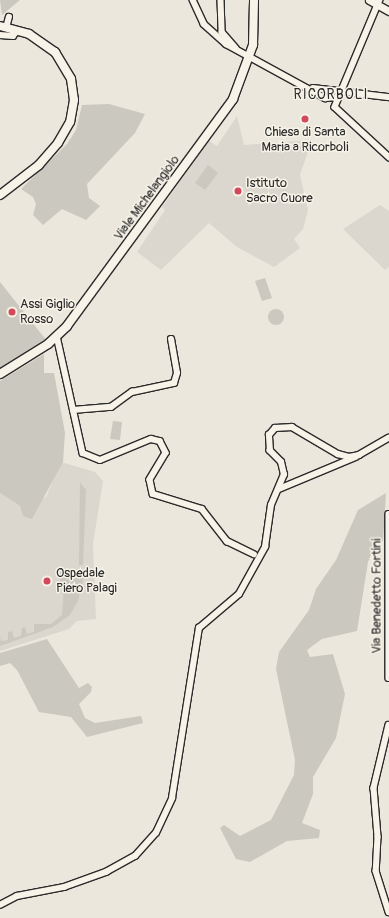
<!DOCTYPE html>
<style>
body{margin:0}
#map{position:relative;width:389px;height:918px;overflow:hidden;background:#ebe7dd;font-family:Pangolin,sans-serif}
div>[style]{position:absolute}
.built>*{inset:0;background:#dbd7ce}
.green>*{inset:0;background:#cbc8bf}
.round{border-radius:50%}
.stream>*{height:1.5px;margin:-0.75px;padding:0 0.75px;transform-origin:0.75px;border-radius:0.75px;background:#a29f98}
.roads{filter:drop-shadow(1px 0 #2b2b2b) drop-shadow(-1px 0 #2b2b2b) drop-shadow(0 1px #2b2b2b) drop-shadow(0 -1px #2b2b2b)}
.minor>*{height:5.5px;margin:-2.75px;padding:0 2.75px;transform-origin:2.75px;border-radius:2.75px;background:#f7f3e8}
.tertiary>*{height:7px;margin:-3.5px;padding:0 3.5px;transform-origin:3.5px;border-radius:3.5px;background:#f7f3e8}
.primary>*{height:8px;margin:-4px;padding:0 4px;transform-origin:4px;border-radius:4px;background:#f7f3e8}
.dots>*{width:11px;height:11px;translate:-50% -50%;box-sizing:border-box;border:2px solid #f7f3e8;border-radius:50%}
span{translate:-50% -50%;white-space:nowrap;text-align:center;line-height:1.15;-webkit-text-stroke:3px #f7f3e8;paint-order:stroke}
.poi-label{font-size:13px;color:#2b2b2b}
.left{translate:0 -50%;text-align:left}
.street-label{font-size:13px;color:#2b2b2b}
.neighbourhood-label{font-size:14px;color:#2b2b2b;letter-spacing:1px}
</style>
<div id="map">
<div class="built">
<div style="clip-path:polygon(237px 116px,244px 145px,312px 140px,300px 175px,308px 210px,303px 229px,294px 239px,300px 248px,274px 267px,237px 247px,209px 223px,161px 270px,137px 252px,165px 210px,162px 207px,209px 141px,217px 146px)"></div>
<div style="clip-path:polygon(380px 205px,389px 211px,389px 267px,385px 270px,343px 229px)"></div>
<div style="clip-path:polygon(61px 462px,95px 472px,103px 481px,93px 544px,96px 619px,77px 621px,69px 629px,0 651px,0 493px,20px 506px,46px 497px)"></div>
</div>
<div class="green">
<div style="clip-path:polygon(0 0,20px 0,2px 15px)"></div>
<div style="clip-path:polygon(109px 104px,145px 114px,135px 133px,87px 184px,89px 198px,100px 206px,86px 220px,62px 209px,43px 225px,33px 215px,36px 204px,33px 197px,21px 189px,67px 144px,76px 130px,82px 105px)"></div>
<div style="clip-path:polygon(208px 165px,218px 173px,205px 190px,195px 183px)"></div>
<div style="clip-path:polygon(265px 278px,272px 298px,262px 301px,255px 281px)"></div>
<div style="clip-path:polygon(0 282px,47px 341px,0 369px)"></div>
<div class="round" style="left:268px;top:309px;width:16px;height:16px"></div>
<div style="clip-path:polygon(44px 354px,44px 373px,54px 373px,65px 433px,63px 462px,32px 519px,23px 516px,20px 506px,0 493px,0 381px)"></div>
<div style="clip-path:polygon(113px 421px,122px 422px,120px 440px,110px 439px)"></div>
<div style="clip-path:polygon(80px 482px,86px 490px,83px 565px,79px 565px)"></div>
<div style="clip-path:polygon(386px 493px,383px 541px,376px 543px,368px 562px,357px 631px,322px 639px,307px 650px,310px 657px,333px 654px,345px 694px,336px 738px,313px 777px,313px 794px,302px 823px,320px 830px,319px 838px,287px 841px,250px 862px,236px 859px,220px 828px,224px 825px,240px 836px,271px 820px,294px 775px,295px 760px,276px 669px,279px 652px,309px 610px,316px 589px,336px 560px,358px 510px)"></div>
<div style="clip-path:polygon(60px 567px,69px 573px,85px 572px,78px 601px,70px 615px,53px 627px,0 646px,0 637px,1px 641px,8px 640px,8px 632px,12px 631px,14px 638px,21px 636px,22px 628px,25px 627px,27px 634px,34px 632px,34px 624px,51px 624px,62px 615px,64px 587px,60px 586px)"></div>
<div style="clip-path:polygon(47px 639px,79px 688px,88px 683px,92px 687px,91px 692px,79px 704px,85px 718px,95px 723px,141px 716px,143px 723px,87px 737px,71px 717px,39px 712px,17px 670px,10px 663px,0 666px,0 653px)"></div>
</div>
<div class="stream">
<div style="left:388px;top:899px;width:1px"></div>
</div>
<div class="roads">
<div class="minor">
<div style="left:193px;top:0;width:26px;rotate:65deg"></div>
<div style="left:204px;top:24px;width:30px;rotate:42deg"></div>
<div style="left:226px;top:44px;width:113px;rotate:28.6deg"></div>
<div style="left:325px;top:98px;width:13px;rotate:-4deg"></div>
<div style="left:221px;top:0;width:32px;rotate:88deg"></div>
<div style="left:222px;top:32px;width:21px;rotate:49deg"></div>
<div style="left:380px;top:0;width:116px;rotate:112.8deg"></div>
<div style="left:335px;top:107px;width:74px;rotate:42.8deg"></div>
<div style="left:6px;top:28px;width:11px;rotate:-75deg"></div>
<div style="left:0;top:35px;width:13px;rotate:4deg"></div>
<div style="left:13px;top:36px;width:6px;rotate:-51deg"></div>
<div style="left:313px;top:88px;width:77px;rotate:6.8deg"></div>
<div style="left:57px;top:336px;width:120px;rotate:77.5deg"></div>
<div style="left:83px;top:453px;width:18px;rotate:22deg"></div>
<div style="left:100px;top:460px;width:55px;rotate:-22.4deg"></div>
<div style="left:151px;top:439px;width:9px;rotate:13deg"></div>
<div style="left:160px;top:441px;width:13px;rotate:63deg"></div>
<div style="left:166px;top:453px;width:31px;rotate:121deg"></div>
<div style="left:150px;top:480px;width:14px;rotate:78deg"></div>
<div style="left:153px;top:494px;width:51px;rotate:17deg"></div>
<div style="left:202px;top:509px;width:41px;rotate:52deg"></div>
<div style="left:227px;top:541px;width:30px;rotate:26deg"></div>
<div style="left:73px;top:410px;width:38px;rotate:-5deg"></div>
<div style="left:111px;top:407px;width:26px;rotate:-36deg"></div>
<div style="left:132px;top:392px;width:43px;rotate:-12.1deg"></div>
<div style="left:174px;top:383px;width:10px;rotate:-73deg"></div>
<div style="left:177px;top:373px;width:34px;rotate:-100deg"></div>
<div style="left:279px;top:489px;width:83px;rotate:-22.6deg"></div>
<div style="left:389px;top:514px;width:164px;rotate:90deg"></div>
<div style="left:389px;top:725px;width:65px;rotate:103.4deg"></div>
<div style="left:374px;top:788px;width:49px;rotate:85.3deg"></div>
<div style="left:378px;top:837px;width:34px;rotate:93deg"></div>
<div style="left:376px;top:871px;width:43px;rotate:72.4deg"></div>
<div style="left:0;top:905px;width:19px;rotate:-28deg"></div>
<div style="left:17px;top:896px;width:48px;rotate:-10.8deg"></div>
<div style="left:64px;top:887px;width:45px;rotate:-19.7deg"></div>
<div style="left:106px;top:872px;width:33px;rotate:-29deg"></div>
<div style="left:135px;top:856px;width:31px;rotate:-48deg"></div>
<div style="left:156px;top:833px;width:38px;rotate:-65deg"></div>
<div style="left:172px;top:798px;width:172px;rotate:-81deg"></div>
<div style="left:199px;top:628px;width:52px;rotate:-40.4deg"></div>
<div style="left:239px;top:594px;width:54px;rotate:-61deg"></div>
<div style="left:265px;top:547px;width:42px;rotate:-81.9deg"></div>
<div style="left:271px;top:505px;width:33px;rotate:-67deg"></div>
<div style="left:284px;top:475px;width:13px;rotate:-103deg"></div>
<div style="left:281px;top:462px;width:16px;rotate:-135deg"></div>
<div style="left:270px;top:451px;width:16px;rotate:-94deg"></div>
<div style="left:269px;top:435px;width:9px;rotate:-49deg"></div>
<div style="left:275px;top:428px;width:17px;rotate:-3deg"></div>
<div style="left:292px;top:427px;width:53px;rotate:30.4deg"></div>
<div style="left:338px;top:454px;width:11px;rotate:15deg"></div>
<div style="left:349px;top:457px;width:10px;rotate:-11deg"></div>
<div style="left:359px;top:455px;width:34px;rotate:-30deg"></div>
</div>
<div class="tertiary">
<div style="left:369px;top:0;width:23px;rotate:29deg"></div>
</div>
<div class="primary">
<div style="left:0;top:26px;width:30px;rotate:15deg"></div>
<div style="left:29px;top:34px;width:32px;rotate:35deg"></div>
<div style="left:55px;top:52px;width:31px;rotate:59deg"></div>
<div style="left:71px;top:79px;width:21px;rotate:82deg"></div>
<div style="left:74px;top:100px;width:22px;rotate:100deg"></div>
<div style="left:70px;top:122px;width:24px;rotate:120deg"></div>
<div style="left:58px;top:143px;width:29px;rotate:131deg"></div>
<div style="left:39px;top:165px;width:49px;rotate:142.4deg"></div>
<div style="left:0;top:374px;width:57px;rotate:-32deg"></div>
<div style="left:48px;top:344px;width:26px;rotate:-43deg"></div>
<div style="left:67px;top:326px;width:281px;rotate:-53.8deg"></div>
<div style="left:233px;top:99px;width:58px;rotate:-69.7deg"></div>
<div style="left:253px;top:45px;width:45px;rotate:-88.7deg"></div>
</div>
</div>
<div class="dots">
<div style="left:305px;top:119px;background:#d1495b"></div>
<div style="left:238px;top:191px;background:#d1495b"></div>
<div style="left:12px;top:312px;background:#d1495b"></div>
<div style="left:47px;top:581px;background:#d1495b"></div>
</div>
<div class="poi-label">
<span style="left:305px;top:140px">Chiesa di Santa<br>Maria a Ricorboli</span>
<span class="left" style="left:246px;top:191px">Istituto<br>Sacro Cuore</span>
<span class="left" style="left:20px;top:312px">Assi Giglio<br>Rosso</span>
<span class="left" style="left:56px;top:581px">Ospedale<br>Piero Palagi</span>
</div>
<div class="street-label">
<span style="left:147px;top:198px;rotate:-54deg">Viale Michelangiolo</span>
<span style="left:377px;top:596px;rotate:-90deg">Via Benedetto Fortini</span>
</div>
<div class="neighbourhood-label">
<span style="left:331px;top:95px">RICORBOLI</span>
</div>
</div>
